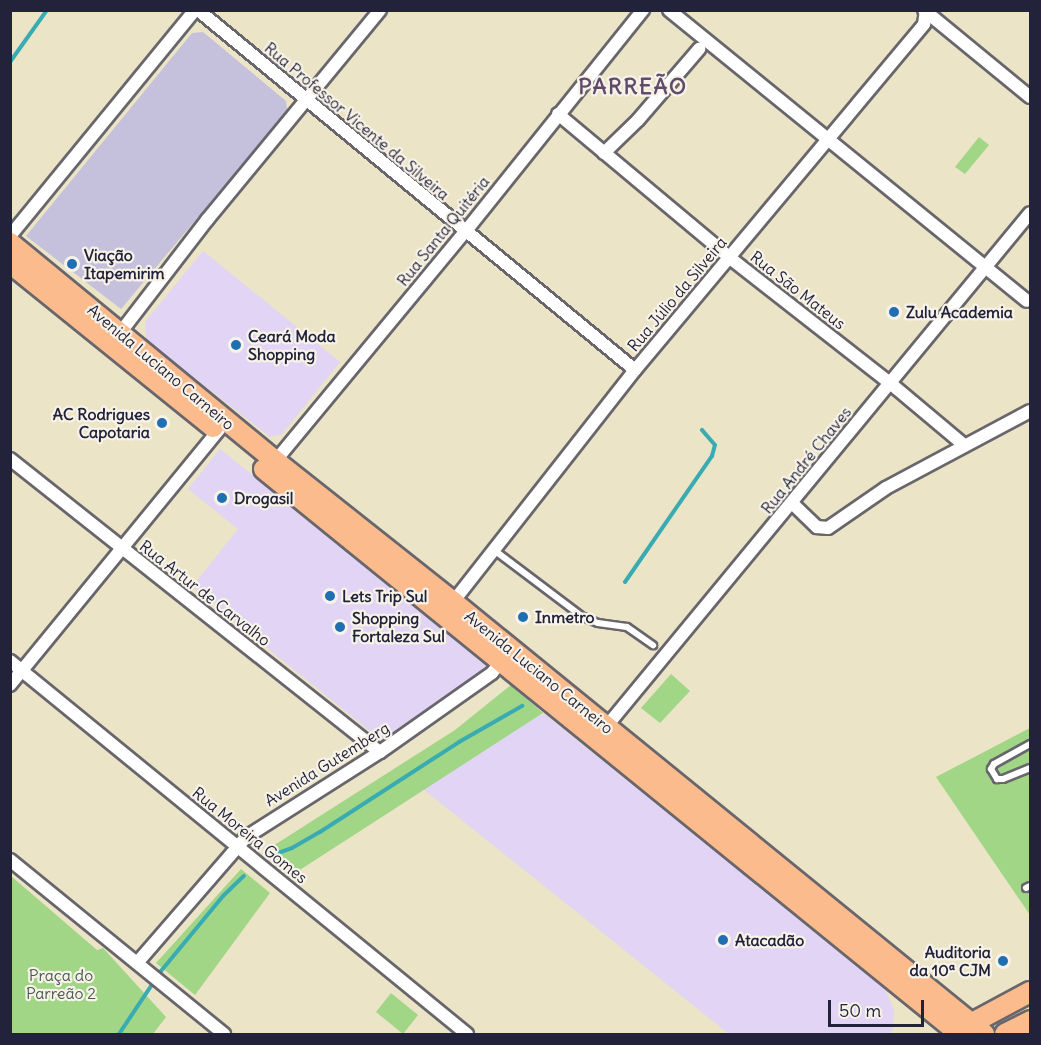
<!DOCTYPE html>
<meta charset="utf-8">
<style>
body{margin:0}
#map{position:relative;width:1041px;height:1045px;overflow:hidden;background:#ebe4c6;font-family:Delius,sans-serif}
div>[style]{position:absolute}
.built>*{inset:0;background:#e1d4f4}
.industrial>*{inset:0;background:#c5c0db}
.green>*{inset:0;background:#a1d687}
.stream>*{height:4px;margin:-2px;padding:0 2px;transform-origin:2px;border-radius:2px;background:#39abb2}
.roads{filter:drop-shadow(2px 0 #68666c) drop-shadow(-2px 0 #68666c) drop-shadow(0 2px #68666c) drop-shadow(0 -2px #68666c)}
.service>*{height:6px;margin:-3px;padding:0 3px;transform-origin:3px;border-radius:3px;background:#fff}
.minor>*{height:12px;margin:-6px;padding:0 6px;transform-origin:6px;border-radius:6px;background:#fff}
.primary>*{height:20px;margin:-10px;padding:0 10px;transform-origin:10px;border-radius:10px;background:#fbbb8c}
.dots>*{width:16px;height:16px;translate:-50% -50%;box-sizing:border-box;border:3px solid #f7f3e8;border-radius:50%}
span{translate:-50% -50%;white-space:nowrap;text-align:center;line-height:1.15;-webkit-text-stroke:4.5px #f7f3e8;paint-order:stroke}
.street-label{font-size:16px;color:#22223b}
.poi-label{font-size:16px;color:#22223b;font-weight:700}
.left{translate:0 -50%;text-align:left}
.right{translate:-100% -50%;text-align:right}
.park-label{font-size:16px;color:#485852}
.district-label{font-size:22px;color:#614b6c;font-weight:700;letter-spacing:1.5px}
.frame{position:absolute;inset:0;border:12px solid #22223b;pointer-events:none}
.scale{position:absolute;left:828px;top:1000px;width:96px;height:27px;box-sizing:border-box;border:3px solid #22223b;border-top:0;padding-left:8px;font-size:18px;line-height:21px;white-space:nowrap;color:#22223b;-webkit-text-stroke:4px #f7f3e8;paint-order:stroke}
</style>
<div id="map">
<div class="built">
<div style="clip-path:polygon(203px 251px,340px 362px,282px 434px,270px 437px,146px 340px,145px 322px)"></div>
<div style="clip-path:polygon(220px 449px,490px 667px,381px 740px,192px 587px,238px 529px,188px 489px)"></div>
<div style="clip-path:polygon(539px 715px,546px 715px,884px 987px,894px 1010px,893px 1029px,889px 1034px,729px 1034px,423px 789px)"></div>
</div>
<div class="industrial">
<div style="clip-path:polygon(203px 32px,286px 101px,287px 111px,121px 309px,26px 236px,192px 33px)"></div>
</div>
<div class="green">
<div style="clip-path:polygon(979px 137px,989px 145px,965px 174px,955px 167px)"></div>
<div style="clip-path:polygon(671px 674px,690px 691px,660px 723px,641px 708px)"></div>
<div style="clip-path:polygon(511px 685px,543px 713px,292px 875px,265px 851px,455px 730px)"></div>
<div style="clip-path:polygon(1030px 728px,1030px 915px,936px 777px)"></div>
<div style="clip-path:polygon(241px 869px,270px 893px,195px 995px,156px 963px)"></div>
<div style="clip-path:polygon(11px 876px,97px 950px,103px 948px,166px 1017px,153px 1034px,11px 1034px)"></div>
<div style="clip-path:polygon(391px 993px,418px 1015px,403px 1034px,376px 1012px)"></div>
</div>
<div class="stream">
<div style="left:10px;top:62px;width:64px;rotate:-54.6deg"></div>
<div style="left:625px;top:582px;width:153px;rotate:-55.4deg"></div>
<div style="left:712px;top:456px;width:11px;rotate:-75deg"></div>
<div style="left:715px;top:445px;width:20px;rotate:-131deg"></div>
<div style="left:267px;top:857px;width:27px;rotate:-20deg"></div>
<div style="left:292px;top:848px;width:32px;rotate:-30deg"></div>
<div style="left:320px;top:832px;width:166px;rotate:-32.9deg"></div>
<div style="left:459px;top:742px;width:73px;rotate:-29.7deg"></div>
<div style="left:119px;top:1034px;width:76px;rotate:-56.3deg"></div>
<div style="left:161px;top:971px;width:97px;rotate:-50.4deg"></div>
<div style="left:223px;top:896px;width:29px;rotate:-44deg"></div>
</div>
<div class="roads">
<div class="service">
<div style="left:494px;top:550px;width:111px;rotate:37deg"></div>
<div style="left:583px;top:617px;width:16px;rotate:22deg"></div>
<div style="left:598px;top:623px;width:29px;rotate:8deg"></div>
<div style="left:627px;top:627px;width:32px;rotate:35deg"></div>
<div style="left:1030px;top:744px;width:41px;rotate:150.9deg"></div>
<div style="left:994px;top:764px;width:6px;rotate:121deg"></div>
<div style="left:991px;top:769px;width:12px;rotate:59deg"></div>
<div style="left:997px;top:779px;width:6px"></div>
<div style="left:1003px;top:779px;width:29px;rotate:-22deg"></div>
<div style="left:1026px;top:888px;width:4px;rotate:-27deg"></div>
</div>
<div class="minor">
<div style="left:198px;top:10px;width:566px;rotate:39.48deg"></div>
<div style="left:669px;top:10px;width:461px;rotate:39.1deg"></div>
<div style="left:924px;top:10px;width:137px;rotate:39.4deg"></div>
<div style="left:558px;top:114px;width:224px;rotate:39.9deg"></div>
<div style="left:730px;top:258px;width:203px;rotate:38deg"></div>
<div style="left:890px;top:383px;width:97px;rotate:40deg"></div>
<div style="left:604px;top:153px;width:47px;rotate:-44.1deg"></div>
<div style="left:638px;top:120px;width:94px;rotate:-49.3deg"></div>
<div style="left:10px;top:236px;width:292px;rotate:-50.7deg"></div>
<div style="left:120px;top:333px;width:143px;rotate:-52.4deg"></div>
<div style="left:207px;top:220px;width:272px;rotate:-50.5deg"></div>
<div style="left:10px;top:459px;width:472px;rotate:38.4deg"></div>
<div style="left:272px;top:465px;width:303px;rotate:-50.4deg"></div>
<div style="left:465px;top:232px;width:285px;rotate:-51.3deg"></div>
<div style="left:792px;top:503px;width:35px;rotate:44deg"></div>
<div style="left:817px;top:527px;width:11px;rotate:5deg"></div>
<div style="left:828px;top:528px;width:70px;rotate:-34.6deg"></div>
<div style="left:886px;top:488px;width:163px;rotate:-28.1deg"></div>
<div style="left:453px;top:602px;width:295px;rotate:-51.9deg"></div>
<div style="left:635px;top:370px;width:451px;rotate:-50.1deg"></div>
<div style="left:924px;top:24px;width:14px;rotate:-82deg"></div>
<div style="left:10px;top:661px;width:590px;rotate:39.22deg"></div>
<div style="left:10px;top:685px;width:335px;rotate:-50.7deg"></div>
<div style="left:606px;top:727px;width:666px;rotate:-50.48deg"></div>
<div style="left:10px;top:860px;width:276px;rotate:39.1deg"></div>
<div style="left:137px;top:963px;width:167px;rotate:-49.1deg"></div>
<div style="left:246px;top:837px;width:159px;rotate:-32.4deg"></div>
<div style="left:380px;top:752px;width:137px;rotate:-35.2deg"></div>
<div style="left:492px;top:673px;width:14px;rotate:-51deg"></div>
</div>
<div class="primary">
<div style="left:10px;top:243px;width:348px;rotate:39.4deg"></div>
<div style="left:279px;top:464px;width:222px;rotate:38.4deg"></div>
<div style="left:453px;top:602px;width:685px;rotate:39.13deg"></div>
<div style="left:10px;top:263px;width:261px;rotate:38.9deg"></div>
<div style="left:264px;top:469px;width:896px;rotate:39.07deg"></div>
<div style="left:961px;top:1029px;width:78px;rotate:-28.2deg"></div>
<div style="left:1005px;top:1034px;width:28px;rotate:-27deg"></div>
</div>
</div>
<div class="dots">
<div style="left:72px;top:264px;background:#1f6fb2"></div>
<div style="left:894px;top:312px;background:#1f6fb2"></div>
<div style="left:236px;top:345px;background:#1f6fb2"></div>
<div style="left:162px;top:423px;background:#1f6fb2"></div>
<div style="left:222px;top:498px;background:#1f6fb2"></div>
<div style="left:330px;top:596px;background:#1f6fb2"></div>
<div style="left:523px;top:617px;background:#1f6fb2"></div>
<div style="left:340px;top:627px;background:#1f6fb2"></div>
<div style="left:723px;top:940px;background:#1f6fb2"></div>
<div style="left:1003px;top:961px;background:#1f6fb2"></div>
</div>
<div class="street-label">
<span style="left:357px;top:121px;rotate:40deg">Rua Professor Vicente da Silveira</span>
<span style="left:443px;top:231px;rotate:-51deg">Rua Santa Quitéria</span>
<span style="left:798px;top:290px;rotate:38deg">Rua São Mateus</span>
<span style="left:677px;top:294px;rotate:-50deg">Rua Júlio da Silveira</span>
<span style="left:161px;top:367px;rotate:40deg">Avenida Luciano Carneiro</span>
<span style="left:806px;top:460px;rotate:-51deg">Rua André Chaves</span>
<span style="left:205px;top:593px;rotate:38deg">Rua Artur de Carvalho</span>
<span style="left:539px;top:672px;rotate:39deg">Avenida Luciano Carneiro</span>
<span style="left:327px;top:764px;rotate:-32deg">Avenida Gutemberg</span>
<span style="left:250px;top:835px;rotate:39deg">Rua Moreira Gomes</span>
</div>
<div class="poi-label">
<span class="left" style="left:84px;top:264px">Viação<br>Itapemirim</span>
<span class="left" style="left:906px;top:312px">Zulu Academia</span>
<span class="left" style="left:248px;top:345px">Ceará Moda<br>Shopping</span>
<span class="right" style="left:150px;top:423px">AC Rodrigues<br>Capotaria</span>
<span class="left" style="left:234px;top:498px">Drogasil</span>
<span class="left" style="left:342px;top:596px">Lets Trip Sul</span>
<span class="left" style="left:535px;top:617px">Inmetro</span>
<span class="left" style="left:352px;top:627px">Shopping<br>Fortaleza Sul</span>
<span class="left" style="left:735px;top:940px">Atacadão</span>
<span class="right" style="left:991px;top:961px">Auditoria<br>da 10ª CJM</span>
</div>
<div class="park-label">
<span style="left:61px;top:984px">Praça do<br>Parreão 2</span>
</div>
<div class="district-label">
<span style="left:633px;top:87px">PARREÃO</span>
</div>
<div class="frame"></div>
<div class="scale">50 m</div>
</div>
